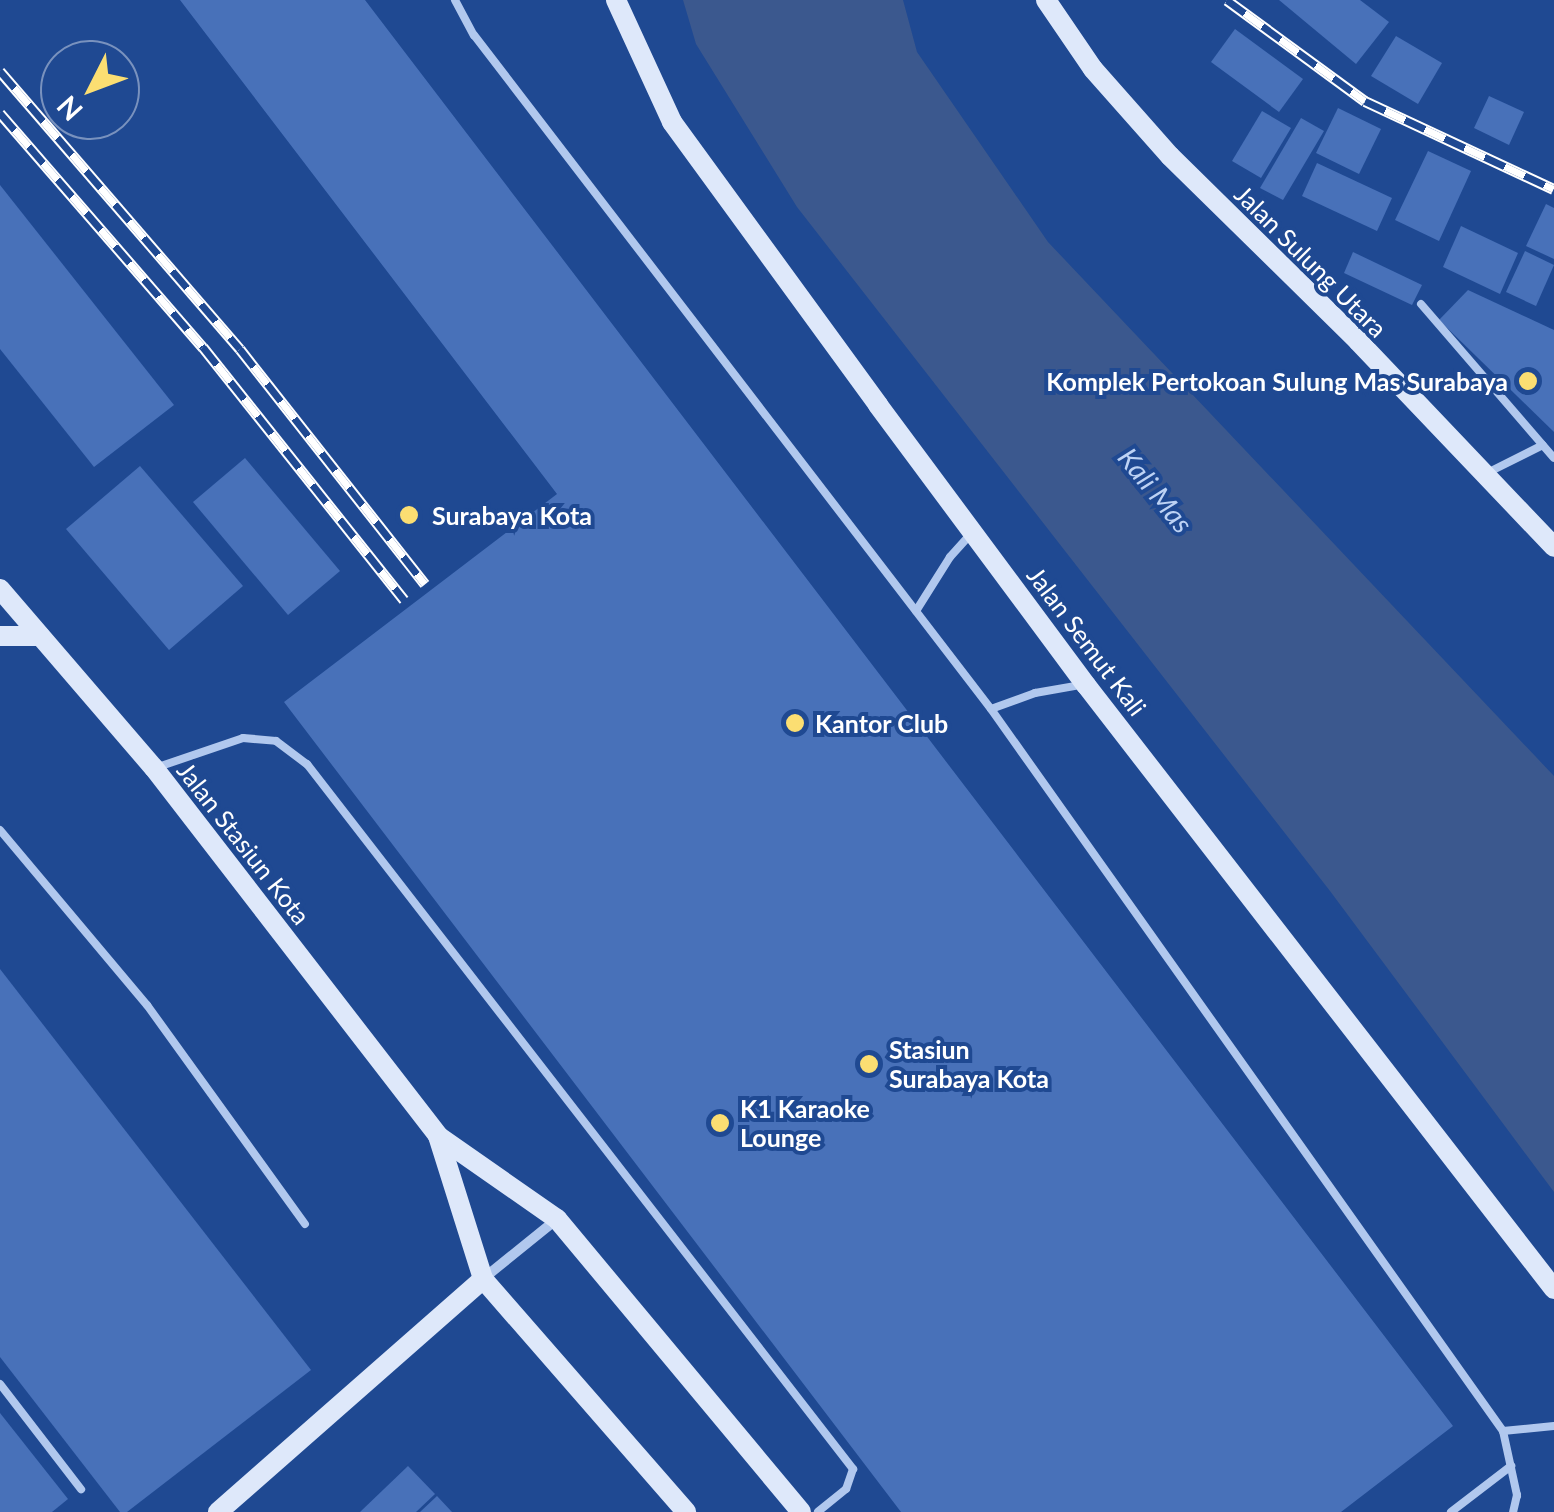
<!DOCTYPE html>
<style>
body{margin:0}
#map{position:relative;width:1554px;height:1512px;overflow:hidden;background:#1f4992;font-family:Lato,sans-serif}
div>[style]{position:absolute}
.water>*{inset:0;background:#3b588e}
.building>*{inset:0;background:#4871b9}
.lane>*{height:8px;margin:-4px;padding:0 4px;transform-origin:4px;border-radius:4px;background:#b1c8ee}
.street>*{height:10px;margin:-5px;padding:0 5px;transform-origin:5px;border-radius:5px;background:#b1c8ee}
.secondary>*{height:20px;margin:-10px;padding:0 10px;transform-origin:10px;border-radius:10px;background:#dee8fa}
.rail>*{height:11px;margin-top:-5.5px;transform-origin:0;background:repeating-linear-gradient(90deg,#1f4992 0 22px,#fff 0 44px);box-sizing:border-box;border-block:2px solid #fff}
.dots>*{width:28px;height:28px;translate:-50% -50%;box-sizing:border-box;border:5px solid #1f4992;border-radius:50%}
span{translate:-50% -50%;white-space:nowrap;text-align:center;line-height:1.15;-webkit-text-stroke:8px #1f4992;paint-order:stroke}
.street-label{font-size:25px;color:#fff}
.poi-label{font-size:25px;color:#fff;font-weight:700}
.right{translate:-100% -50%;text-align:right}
.left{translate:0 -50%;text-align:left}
.water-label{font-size:28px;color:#bdd2f4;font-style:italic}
.north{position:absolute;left:40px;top:40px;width:100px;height:100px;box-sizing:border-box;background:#1f4992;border:2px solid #7992be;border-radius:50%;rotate:228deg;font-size:28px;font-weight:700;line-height:40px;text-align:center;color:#fff}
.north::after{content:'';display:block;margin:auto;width:35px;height:45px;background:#fbde72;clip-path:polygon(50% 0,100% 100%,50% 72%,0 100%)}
</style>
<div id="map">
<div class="water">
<div style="clip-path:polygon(683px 0,903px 0,917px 52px,1048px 242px,1554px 776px,1554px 1192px,1330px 891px,797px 207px,696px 44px)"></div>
</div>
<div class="building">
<div style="clip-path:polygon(180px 0,365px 0,1453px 1426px,1341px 1512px,901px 1512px,284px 702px,557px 494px)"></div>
<div style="clip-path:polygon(1279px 0,1360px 0,1389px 22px,1356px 64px)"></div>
<div style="clip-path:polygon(1235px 29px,1303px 79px,1279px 112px,1211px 62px)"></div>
<div style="clip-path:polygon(1396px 36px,1442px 63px,1418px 104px,1371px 76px)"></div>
<div style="clip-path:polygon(1489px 96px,1524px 112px,1509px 145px,1474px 128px)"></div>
<div style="clip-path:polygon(1338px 108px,1381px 129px,1359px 174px,1316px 153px)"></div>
<div style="clip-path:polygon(1262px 111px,1291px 128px,1261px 178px,1232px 161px)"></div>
<div style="clip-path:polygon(1301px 118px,1324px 131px,1283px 200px,1260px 188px)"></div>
<div style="clip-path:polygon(1428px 151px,1471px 171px,1439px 241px,1395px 220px)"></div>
<div style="clip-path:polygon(1317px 163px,1392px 198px,1377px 231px,1302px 196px)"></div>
<div style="clip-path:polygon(0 185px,174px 405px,94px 467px,0 349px)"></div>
<div style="clip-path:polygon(1546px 204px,1554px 208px,1554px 259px,1526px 246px)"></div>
<div style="clip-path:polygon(1461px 226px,1518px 253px,1500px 294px,1443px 267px)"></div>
<div style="clip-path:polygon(1525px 251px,1554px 265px,1536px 306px,1506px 292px)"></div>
<div style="clip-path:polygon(1353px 252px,1422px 285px,1412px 305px,1344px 273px)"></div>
<div style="clip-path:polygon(1468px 290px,1554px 330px,1554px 432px,1439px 320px)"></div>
<div style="clip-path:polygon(245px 458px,340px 571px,288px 615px,193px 502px)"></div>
<div style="clip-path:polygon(140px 466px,243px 586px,169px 650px,66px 529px)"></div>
<div style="clip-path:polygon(0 969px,311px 1370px,127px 1512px,120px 1512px,0 1357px)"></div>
<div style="clip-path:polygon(0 1413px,68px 1499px,52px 1512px,0 1512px)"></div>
<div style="clip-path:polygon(408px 1466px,435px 1494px,416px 1512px,360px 1512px)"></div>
<div style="clip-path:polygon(437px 1496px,452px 1512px,420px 1512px)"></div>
</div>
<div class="lane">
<div style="left:455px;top:0;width:40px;rotate:62deg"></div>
<div style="left:474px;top:35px;width:849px;rotate:52.51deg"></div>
<div style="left:991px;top:709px;width:885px;rotate:54.66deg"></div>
<div style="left:1503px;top:1431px;width:66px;rotate:77.7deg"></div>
<div style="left:1517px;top:1495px;width:17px;rotate:103deg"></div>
<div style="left:1421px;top:304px;width:203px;rotate:49.2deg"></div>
<div style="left:1489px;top:472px;width:60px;rotate:-26.6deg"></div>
<div style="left:916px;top:611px;width:64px;rotate:-57.8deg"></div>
<div style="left:950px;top:557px;width:31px;rotate:-48deg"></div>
<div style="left:991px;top:709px;width:47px;rotate:-20deg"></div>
<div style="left:1035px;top:693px;width:47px;rotate:-9.9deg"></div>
<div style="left:158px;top:767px;width:90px;rotate:-18.8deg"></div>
<div style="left:243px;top:738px;width:33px;rotate:5deg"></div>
<div style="left:276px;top:741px;width:39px;rotate:37deg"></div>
<div style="left:307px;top:764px;width:892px;rotate:52.24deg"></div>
<div style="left:853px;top:1469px;width:21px;rotate:109deg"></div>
<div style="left:846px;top:1489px;width:36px;rotate:141deg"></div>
<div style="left:0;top:830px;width:229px;rotate:50deg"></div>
<div style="left:147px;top:1005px;width:270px;rotate:54.2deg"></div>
<div style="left:0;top:1384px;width:133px;rotate:52.4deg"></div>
<div style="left:1503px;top:1431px;width:51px;rotate:-5.6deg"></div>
<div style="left:1451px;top:1512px;width:76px;rotate:-37.5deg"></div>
</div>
<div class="street">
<div style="left:484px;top:1278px;width:92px;rotate:-38.9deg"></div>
</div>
<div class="secondary">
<div style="left:616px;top:0;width:134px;rotate:65.3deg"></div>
<div style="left:672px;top:122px;width:350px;rotate:53.9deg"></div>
<div style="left:878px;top:405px;width:349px;rotate:53.4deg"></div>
<div style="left:1086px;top:685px;width:764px;rotate:52.23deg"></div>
<div style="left:1046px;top:0;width:83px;rotate:55.7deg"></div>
<div style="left:1093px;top:69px;width:116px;rotate:48.5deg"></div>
<div style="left:1170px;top:156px;width:264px;rotate:44.5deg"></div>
<div style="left:1358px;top:341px;width:284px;rotate:46.4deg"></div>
<div style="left:0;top:589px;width:236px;rotate:49.3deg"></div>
<div style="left:154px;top:768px;width:465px;rotate:52.3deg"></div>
<div style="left:438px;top:1136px;width:145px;rotate:34.9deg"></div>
<div style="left:557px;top:1219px;width:381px;rotate:50.2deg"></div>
<div style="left:0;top:636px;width:40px"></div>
<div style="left:438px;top:1136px;width:150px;rotate:72.5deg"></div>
<div style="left:483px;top:1279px;width:309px;rotate:48.9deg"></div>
<div style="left:218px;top:1512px;width:353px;rotate:-41.3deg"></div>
</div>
<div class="rail">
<div style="left:1227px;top:0;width:171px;rotate:36.2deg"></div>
<div style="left:1365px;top:101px;width:208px;rotate:25deg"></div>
<div style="left:0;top:71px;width:367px;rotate:49.2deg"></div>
<div style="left:240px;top:349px;width:299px;rotate:51.8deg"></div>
<div style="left:0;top:113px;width:310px;rotate:49.1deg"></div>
<div style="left:203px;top:347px;width:323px;rotate:51.5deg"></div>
</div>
<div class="dots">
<div style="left:1528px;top:381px;background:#fbde72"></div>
<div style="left:409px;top:515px;background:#fbde72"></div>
<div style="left:795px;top:723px;background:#fbde72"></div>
<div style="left:869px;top:1064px;background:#fbde72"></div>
<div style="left:720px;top:1123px;background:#fbde72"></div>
</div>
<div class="street-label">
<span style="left:1311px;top:261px;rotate:45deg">Jalan Sulung Utara</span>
<span style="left:1087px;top:641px;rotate:53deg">Jalan Semut Kali</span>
<span style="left:244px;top:843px;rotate:52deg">Jalan Stasiun Kota</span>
</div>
<div class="poi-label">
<span class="right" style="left:1508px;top:381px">Komplek Pertokoan Sulung Mas Surabaya</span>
<span class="left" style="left:432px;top:515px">Surabaya Kota</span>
<span class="left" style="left:815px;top:723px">Kantor Club</span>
<span class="left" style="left:889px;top:1064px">Stasiun<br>Surabaya Kota</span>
<span class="left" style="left:740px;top:1123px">K1 Karaoke<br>Lounge</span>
</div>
<div class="water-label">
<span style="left:1156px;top:490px;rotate:51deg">Kali Mas</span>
</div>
<div class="north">N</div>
</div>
